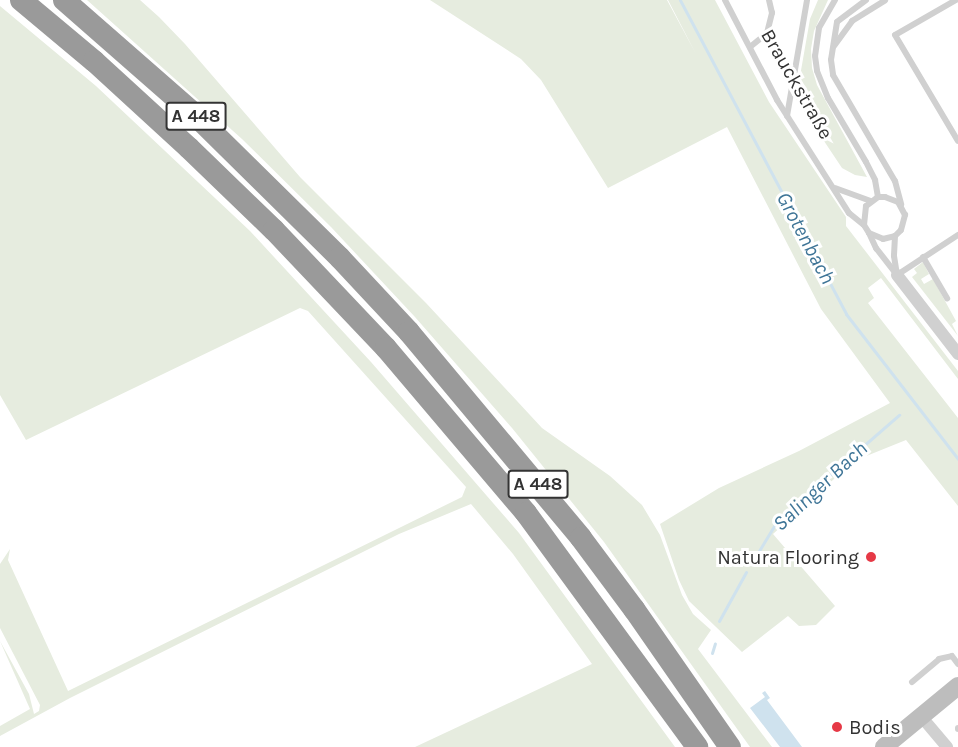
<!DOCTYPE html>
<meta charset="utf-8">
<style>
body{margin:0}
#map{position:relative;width:958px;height:747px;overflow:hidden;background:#fff;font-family:Karla,sans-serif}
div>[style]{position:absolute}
.green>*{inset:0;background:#e6ecdf}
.water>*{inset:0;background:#cfe2ee}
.stream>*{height:3px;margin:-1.5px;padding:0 1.5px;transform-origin:1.5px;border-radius:1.5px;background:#cfe2ee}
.lane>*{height:6px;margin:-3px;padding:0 3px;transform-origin:3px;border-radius:3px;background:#d0d0d0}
.street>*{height:12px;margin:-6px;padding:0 6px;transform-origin:6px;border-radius:6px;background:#d0d0d0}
.secondary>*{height:18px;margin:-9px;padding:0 9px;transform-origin:9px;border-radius:9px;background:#bdbdbd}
.highway>*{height:22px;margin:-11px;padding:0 11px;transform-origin:11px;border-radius:11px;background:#9a9a9a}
.dots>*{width:16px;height:16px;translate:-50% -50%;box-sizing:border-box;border:3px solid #fff;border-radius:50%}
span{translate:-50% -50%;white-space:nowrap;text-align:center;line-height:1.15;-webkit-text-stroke:6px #fff;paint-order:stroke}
.shield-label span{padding:2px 4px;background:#fff;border:2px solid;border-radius:4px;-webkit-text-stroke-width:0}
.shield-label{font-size:18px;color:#333;font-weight:700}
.street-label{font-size:20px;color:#333}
.poi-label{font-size:20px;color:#333}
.right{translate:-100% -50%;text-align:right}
.left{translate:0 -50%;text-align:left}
.water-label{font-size:21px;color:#3f7597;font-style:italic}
</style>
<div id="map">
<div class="green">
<div style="clip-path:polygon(87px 0,140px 0,159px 17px,185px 44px,300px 177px,426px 303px,542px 428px,610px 476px,642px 505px,660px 535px,682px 595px,693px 614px,711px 630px,698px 649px,772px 747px,750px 747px,604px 542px,512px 428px,415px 317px,331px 227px,242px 139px)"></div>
<div style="clip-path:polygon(430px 0,667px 0,696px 54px,668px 0,715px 0,769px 102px,846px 217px,846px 226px,958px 371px,958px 379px,881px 278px,868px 288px,874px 298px,868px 303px,958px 418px,958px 506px,906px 440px,854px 461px,773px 534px,835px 606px,816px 625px,799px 626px,788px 616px,742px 652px,689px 601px,679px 580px,660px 524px,719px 488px,799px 451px,890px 403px,821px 309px,727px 127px,608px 188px,541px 80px,521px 59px)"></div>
<div style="clip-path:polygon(818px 0,828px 0,814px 31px,811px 49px,812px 68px,817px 85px,867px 177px,855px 175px,842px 168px,796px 99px,810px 19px)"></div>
<div style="clip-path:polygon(0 6px,96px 86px,250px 231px,371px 362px,519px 533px,675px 747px,415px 747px,592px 664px,513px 554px,471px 504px,399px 534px,70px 698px,0 736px,0 726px,30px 709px,0 641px,29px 694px,34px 714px,39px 711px,40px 705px,0 628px,0 564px,10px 549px,8px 560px,68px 691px,462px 497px,466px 487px,308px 311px,300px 308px,26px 440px,0 395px)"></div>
<div style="clip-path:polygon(923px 262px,929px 274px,921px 279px,924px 284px,933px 279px,956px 321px,952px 324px,958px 336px,912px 277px,917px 273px,914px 269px)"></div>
</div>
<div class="water">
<div style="clip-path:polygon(765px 691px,770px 698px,767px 700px,802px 747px,780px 747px,750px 708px,765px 697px,762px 693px)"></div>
</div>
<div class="stream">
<div style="left:680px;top:0;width:355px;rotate:62.1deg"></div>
<div style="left:846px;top:314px;width:183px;rotate:52.3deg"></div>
<div style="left:751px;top:564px;width:50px;rotate:-58.8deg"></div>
<div style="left:777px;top:521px;width:162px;rotate:-41deg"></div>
<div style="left:719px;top:621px;width:56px;rotate:-61.1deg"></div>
<div style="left:712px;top:653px;width:10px;rotate:-73deg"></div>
</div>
<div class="lane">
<div style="left:725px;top:0;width:113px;rotate:62.5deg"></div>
<div style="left:777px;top:100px;width:134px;rotate:57.5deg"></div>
<div style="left:849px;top:213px;width:19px;rotate:39deg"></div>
<div style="left:864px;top:225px;width:9px;rotate:58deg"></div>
<div style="left:869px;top:233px;width:15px;rotate:23deg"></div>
<div style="left:883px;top:239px;width:12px;rotate:-14deg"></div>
<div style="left:895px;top:236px;width:8px;rotate:-45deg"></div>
<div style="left:901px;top:230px;width:16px;rotate:-75deg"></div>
<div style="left:905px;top:215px;width:15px;rotate:-118deg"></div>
<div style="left:898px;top:202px;width:14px;rotate:-159deg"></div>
<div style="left:885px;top:197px;width:7px;rotate:180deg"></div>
<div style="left:878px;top:197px;width:15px;rotate:143deg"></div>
<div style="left:866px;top:206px;width:19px;rotate:96deg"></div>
<div style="left:835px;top:0;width:32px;rotate:120deg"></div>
<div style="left:819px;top:28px;width:28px;rotate:98deg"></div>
<div style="left:815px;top:56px;width:15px;rotate:82deg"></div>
<div style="left:817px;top:71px;width:29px;rotate:68deg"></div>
<div style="left:828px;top:98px;width:74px;rotate:59.3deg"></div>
<div style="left:866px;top:162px;width:20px;rotate:63deg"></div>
<div style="left:875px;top:180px;width:17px;rotate:80deg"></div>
<div style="left:866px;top:0;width:36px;rotate:143deg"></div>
<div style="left:837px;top:22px;width:38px;rotate:99deg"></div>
<div style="left:831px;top:60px;width:15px;rotate:82deg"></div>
<div style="left:833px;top:75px;width:123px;rotate:59.7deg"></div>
<div style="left:895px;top:181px;width:24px;rotate:75deg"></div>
<div style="left:956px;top:0;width:70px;rotate:150.2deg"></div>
<div style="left:895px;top:35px;width:123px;rotate:59.3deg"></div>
<div style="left:834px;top:46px;width:31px;rotate:-54deg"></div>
<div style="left:852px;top:21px;width:39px;rotate:-32deg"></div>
<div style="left:750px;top:47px;width:22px;rotate:-39deg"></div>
<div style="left:767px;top:33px;width:21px;rotate:-76deg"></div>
<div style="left:772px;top:13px;width:13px;rotate:-103deg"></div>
<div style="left:787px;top:116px;width:118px;rotate:-80.2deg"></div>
<div style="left:835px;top:188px;width:38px;rotate:20deg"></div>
<div style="left:869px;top:233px;width:17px;rotate:65deg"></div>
<div style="left:876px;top:248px;width:34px;rotate:52deg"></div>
<div style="left:895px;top:236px;width:20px;rotate:93deg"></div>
<div style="left:894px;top:256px;width:19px;rotate:81deg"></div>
<div style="left:923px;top:257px;width:48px;rotate:59.7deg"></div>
<div style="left:897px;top:275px;width:73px;rotate:-33.3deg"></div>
<div style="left:912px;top:682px;width:35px;rotate:-40deg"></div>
<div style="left:939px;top:659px;width:13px;rotate:-13deg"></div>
<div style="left:952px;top:656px;width:10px;rotate:53deg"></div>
<div style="left:958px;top:728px;width:1px;rotate:90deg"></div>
</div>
<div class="street">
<div style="left:897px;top:275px;width:100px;rotate:52.3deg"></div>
<div style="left:920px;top:715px;width:42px;rotate:49.8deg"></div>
</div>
<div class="secondary">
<div style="left:884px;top:747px;width:96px;rotate:-39.5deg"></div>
</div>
<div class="highway">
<div style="left:21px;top:0;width:95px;rotate:39.9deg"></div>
<div style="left:94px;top:61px;width:129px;rotate:42.5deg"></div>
<div style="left:189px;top:148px;width:118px;rotate:44deg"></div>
<div style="left:274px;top:230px;width:163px;rotate:46.5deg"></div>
<div style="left:386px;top:348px;width:216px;rotate:49.7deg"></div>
<div style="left:526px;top:513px;width:290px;rotate:53.8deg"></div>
<div style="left:64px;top:0;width:171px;rotate:41.2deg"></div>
<div style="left:193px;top:113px;width:206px;rotate:44.6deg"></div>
<div style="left:340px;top:258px;width:101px;rotate:47deg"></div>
<div style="left:409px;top:332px;width:268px;rotate:50.1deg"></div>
<div style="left:581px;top:538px;width:89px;rotate:53.3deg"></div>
<div style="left:634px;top:609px;width:168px;rotate:55.2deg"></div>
</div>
<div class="dots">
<div style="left:871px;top:557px;background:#e63946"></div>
<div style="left:837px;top:727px;background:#e63946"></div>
</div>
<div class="shield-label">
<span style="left:196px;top:116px">A 448</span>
<span style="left:538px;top:484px">A 448</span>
</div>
<div class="street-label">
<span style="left:797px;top:84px;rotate:60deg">Brauckstraße</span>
</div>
<div class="poi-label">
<span class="right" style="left:859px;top:557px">Natura Flooring</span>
<span class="left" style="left:849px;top:727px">Bodis</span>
</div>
<div class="water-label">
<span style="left:806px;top:238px;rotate:62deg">Grotenbach</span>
<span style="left:820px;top:486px;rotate:-43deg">Salinger Bach</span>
</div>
</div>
